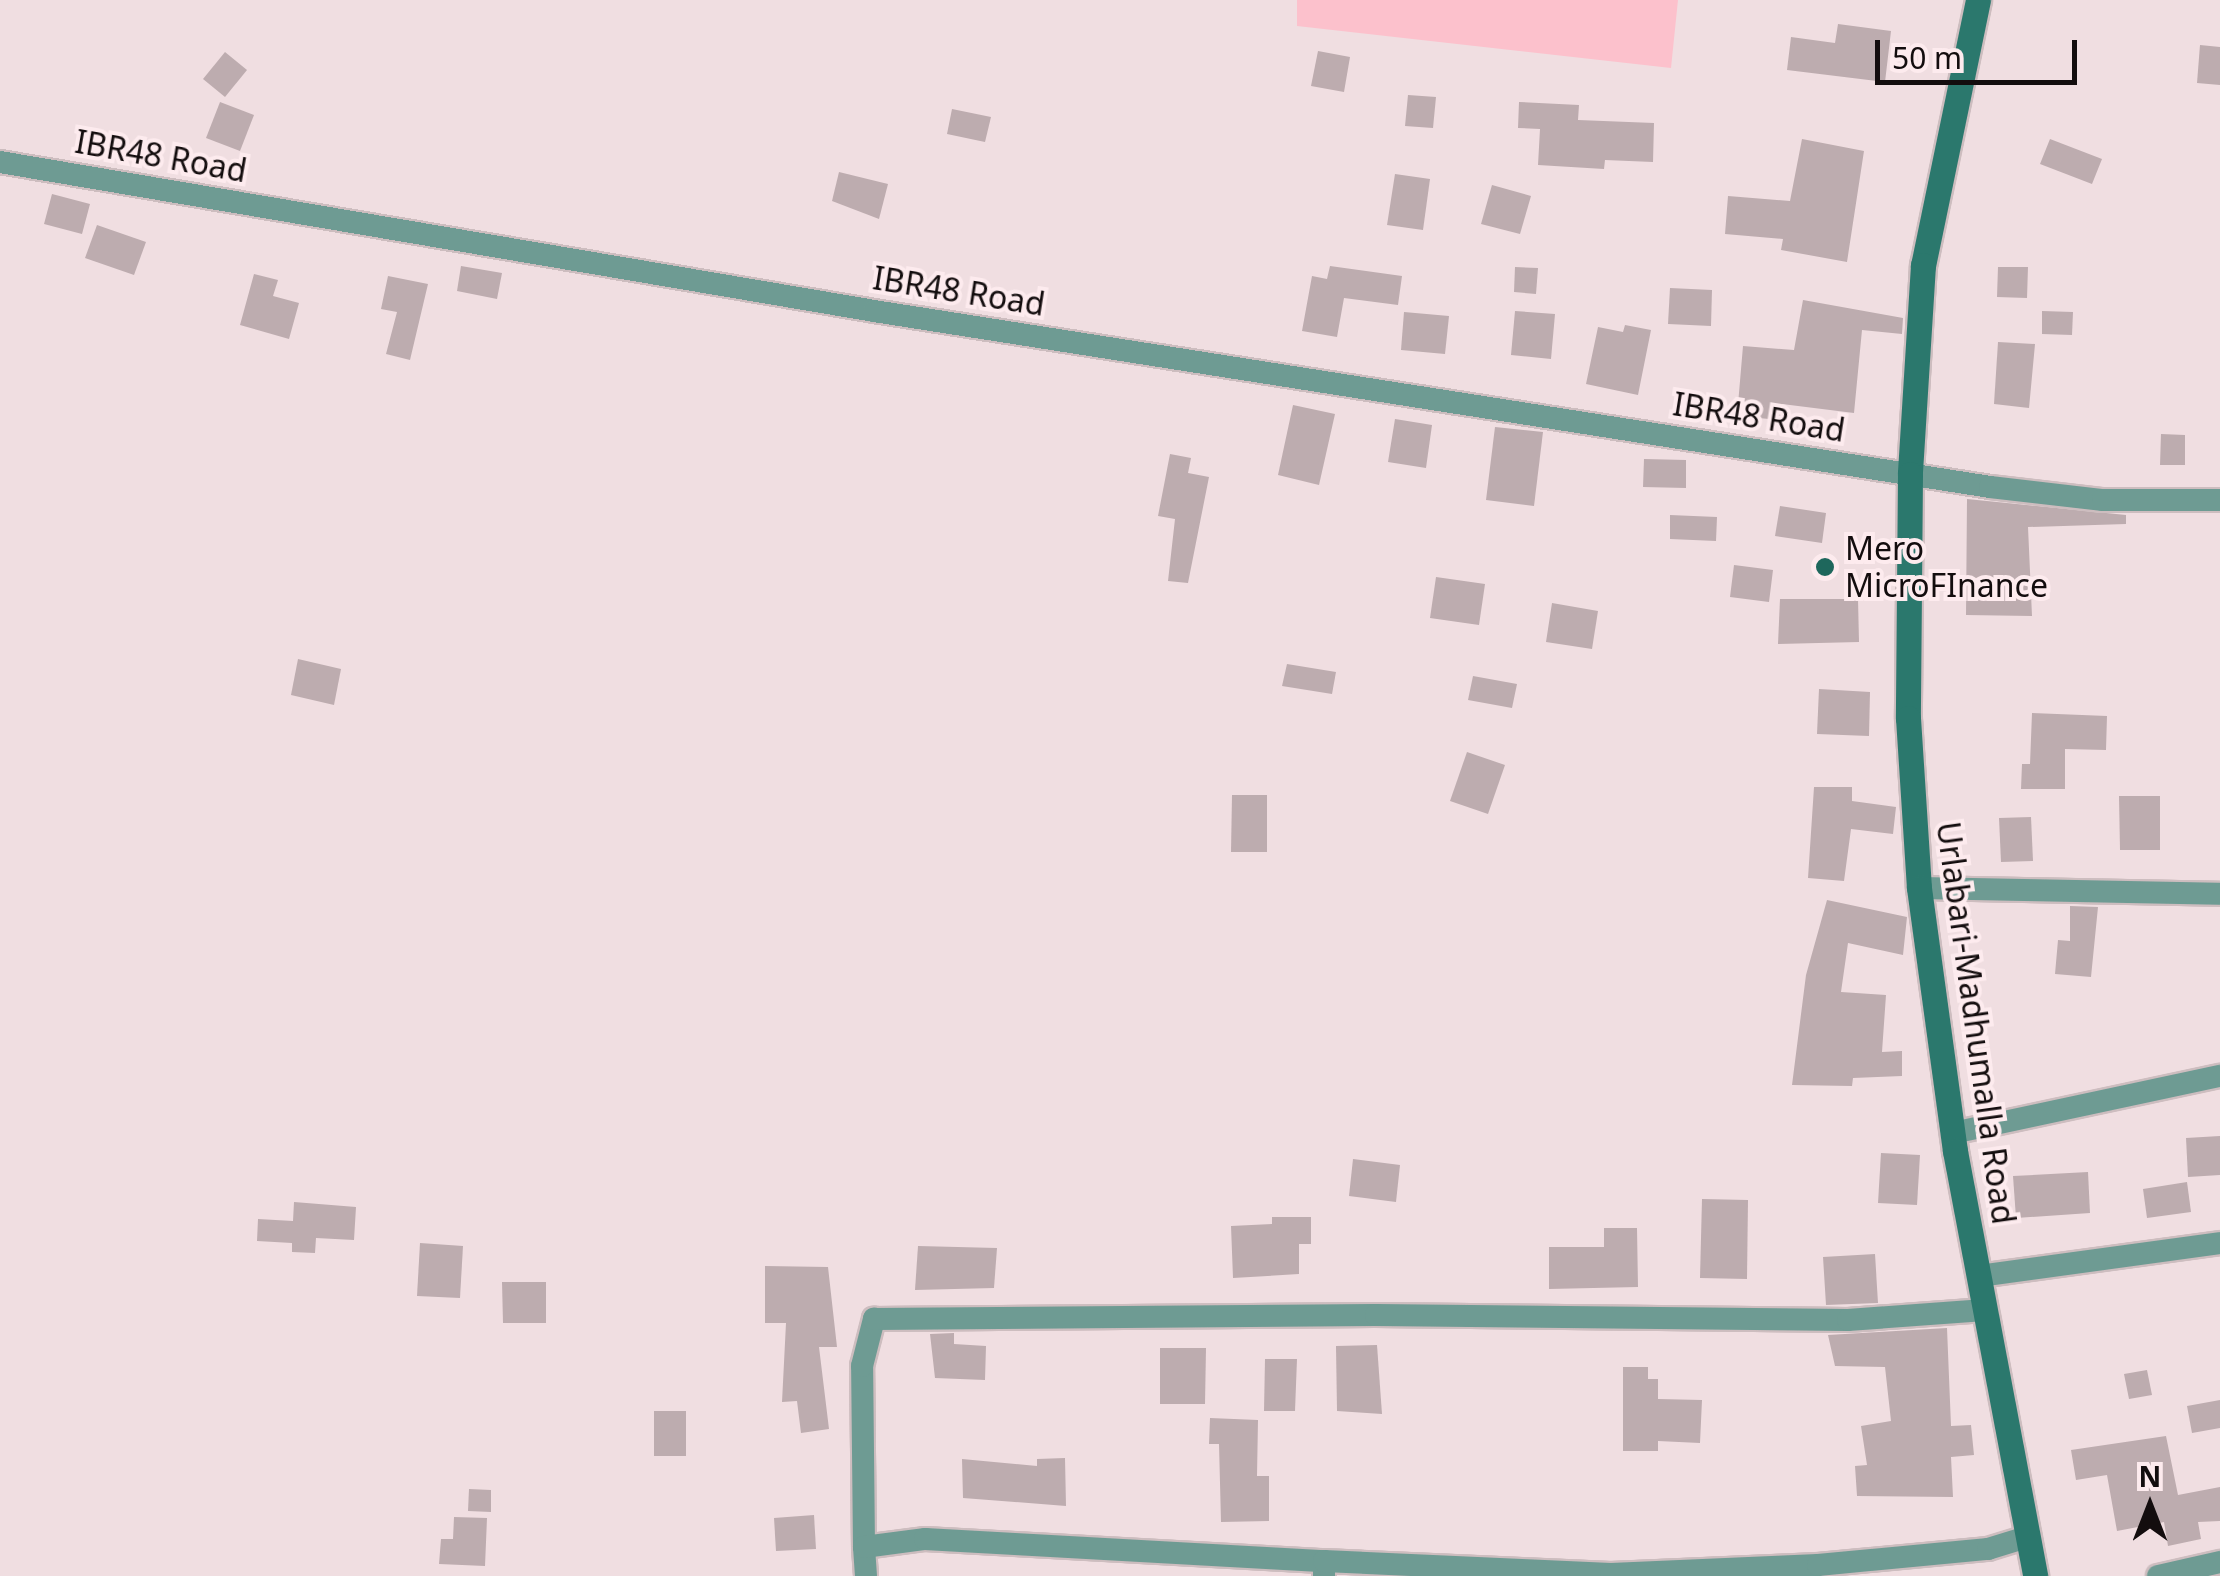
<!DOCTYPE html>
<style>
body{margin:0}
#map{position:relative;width:2220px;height:1576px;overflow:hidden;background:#f0dee1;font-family:"Noto Sans",sans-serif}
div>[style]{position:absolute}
.green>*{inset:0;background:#fcc1cc}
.building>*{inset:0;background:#bdacaf}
.roads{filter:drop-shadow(2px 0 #cdbdbf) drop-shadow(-2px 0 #cdbdbf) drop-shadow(0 2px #cdbdbf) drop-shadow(0 -2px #cdbdbf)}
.street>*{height:22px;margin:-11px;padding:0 11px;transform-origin:11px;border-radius:11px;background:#6e9b93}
.secondary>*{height:25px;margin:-12.5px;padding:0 12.5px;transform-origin:12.5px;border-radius:12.5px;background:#2b786d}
.dots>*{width:28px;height:28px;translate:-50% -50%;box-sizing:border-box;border:5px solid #fdebee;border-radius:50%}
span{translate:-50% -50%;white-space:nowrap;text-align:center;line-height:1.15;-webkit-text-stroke:8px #fdebee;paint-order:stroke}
.street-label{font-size:32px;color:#130d0e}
.poi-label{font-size:32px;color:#130d0e}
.left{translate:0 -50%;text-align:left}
.north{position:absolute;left:2100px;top:1456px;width:100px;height:100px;-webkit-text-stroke:8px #fdebee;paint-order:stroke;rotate:0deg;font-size:28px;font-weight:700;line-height:40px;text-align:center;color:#130d0e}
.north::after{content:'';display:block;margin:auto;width:35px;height:45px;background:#130d0e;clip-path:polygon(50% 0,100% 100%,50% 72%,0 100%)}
.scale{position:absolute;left:1875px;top:40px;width:202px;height:45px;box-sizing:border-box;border:5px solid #130d0e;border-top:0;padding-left:12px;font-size:30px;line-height:35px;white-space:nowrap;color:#130d0e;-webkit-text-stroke:8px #fdebee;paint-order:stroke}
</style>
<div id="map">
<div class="green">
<div style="clip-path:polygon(1297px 0,1678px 0,1671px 68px,1297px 26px)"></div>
</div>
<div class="building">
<div style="clip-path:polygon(1838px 24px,1891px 31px,1885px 82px,1787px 70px,1791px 37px,1835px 43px)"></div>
<div style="clip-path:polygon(2200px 45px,2220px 47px,2220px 85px,2197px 83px)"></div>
<div style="clip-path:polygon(1318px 51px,1350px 57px,1344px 92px,1311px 86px)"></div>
<div style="clip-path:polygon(225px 52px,247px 70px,225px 97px,203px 79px)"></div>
<div style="clip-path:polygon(1408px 95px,1436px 97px,1433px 128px,1405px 126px)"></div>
<div style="clip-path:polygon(220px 102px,254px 115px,240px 151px,206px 138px)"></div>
<div style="clip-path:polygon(1519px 102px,1579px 105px,1578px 120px,1654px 123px,1653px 162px,1605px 160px,1604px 169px,1538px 165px,1540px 129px,1518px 128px)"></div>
<div style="clip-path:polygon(952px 109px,991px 117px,985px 142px,947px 134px)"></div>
<div style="clip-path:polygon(1802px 139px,1864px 151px,1847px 262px,1781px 250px,1783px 239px,1725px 234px,1728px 196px,1790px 201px)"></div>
<div style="clip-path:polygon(2050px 139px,2102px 159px,2092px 184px,2040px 164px)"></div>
<div style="clip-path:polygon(839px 172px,888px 184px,879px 219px,832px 201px)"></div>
<div style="clip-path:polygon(1395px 174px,1430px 179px,1423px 230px,1387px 225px)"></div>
<div style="clip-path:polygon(1492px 185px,1531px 196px,1520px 234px,1481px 224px)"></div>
<div style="clip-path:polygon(52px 194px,90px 204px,82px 234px,44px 224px)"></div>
<div style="clip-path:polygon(97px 225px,146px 242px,134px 275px,85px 258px)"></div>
<div style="clip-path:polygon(461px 266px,502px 273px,497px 299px,457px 291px)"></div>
<div style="clip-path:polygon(1330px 266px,1402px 276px,1398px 305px,1344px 298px,1337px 337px,1302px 331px,1312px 276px,1327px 279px)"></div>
<div style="clip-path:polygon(1515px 267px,1538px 268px,1536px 294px,1514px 292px)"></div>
<div style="clip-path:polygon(1998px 267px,2028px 267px,2027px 298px,1997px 297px)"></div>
<div style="clip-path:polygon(254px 274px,278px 280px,273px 296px,299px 303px,289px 339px,240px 325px)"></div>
<div style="clip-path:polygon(388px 276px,428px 284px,410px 360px,386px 354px,397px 312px,381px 309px)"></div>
<div style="clip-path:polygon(1670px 288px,1712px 290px,1711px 326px,1668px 324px)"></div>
<div style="clip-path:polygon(1803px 300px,1903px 318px,1902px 334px,1862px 330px,1854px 413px,1782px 404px,1781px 420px,1737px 416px,1743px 346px,1794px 350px)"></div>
<div style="clip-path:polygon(1515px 311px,1555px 314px,1551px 359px,1511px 355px)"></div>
<div style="clip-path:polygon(2042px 311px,2073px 312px,2072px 335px,2042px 334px)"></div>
<div style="clip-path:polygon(1404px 312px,1449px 316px,1445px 354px,1401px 350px)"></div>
<div style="clip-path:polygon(1625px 325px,1651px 330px,1638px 395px,1586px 384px,1598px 327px,1623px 332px)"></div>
<div style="clip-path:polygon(1998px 342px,2035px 344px,2029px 408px,1994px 404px)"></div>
<div style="clip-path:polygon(1293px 405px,1335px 414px,1319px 485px,1278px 475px)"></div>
<div style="clip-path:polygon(1395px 419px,1432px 425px,1426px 468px,1388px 462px)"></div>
<div style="clip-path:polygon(1495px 427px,1543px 432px,1534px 506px,1486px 500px)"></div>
<div style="clip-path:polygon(2161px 434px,2185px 435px,2185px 465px,2160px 465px)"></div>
<div style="clip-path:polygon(1170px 454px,1191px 458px,1188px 473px,1209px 477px,1188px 583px,1168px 581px,1175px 519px,1158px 516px)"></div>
<div style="clip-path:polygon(1644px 459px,1686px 460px,1686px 488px,1643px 487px)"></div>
<div style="clip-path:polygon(1967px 499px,2126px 515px,2126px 524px,2028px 527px,2032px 616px,1966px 615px)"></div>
<div style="clip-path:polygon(1780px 506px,1826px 513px,1822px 543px,1775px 536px)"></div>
<div style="clip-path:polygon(1670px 515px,1717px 517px,1716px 541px,1670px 539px)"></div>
<div style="clip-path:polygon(1734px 565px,1773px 570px,1769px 602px,1730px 597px)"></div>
<div style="clip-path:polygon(1436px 577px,1485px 584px,1479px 625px,1430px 618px)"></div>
<div style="clip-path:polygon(1780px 599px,1858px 599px,1859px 642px,1778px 644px)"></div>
<div style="clip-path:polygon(1552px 603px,1598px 611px,1592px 649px,1546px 642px)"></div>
<div style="clip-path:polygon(298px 659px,341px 669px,334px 705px,291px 695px)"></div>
<div style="clip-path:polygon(1287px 664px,1336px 672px,1332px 694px,1282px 686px)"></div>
<div style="clip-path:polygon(1473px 676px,1517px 684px,1512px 708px,1468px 700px)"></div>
<div style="clip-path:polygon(1819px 689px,1870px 692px,1869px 736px,1817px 734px)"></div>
<div style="clip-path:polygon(2032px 713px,2107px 716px,2106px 750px,2065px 749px,2065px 789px,2021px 789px,2022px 764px,2030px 764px)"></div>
<div style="clip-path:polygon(1467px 752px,1505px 765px,1488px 814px,1450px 801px)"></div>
<div style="clip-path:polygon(1814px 787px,1852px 787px,1852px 801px,1896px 807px,1893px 834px,1851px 829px,1844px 881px,1808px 878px)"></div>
<div style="clip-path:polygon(1232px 795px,1267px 795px,1267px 852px,1231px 852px)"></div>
<div style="clip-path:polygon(2119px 796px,2160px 796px,2160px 850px,2120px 850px)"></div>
<div style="clip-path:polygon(2031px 817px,2033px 861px,2001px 862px,1999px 818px)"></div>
<div style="clip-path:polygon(1827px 900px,1907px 917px,1903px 955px,1848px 943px,1841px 992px,1886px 995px,1882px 1052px,1902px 1051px,1902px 1076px,1853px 1078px,1852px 1086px,1792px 1085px,1806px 975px)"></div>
<div style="clip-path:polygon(2070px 906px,2098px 907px,2091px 977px,2055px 974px,2058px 940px,2070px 941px)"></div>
<div style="clip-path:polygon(2220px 1136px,2220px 1175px,2188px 1177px,2186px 1138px)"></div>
<div style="clip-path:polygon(1881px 1153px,1920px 1155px,1917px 1205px,1878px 1203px)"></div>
<div style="clip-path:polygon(1353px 1159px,1400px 1165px,1396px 1202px,1349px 1196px)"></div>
<div style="clip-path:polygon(2088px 1172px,2090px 1213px,2016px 1218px,2013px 1176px)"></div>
<div style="clip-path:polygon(2187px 1182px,2191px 1212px,2147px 1218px,2143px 1189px)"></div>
<div style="clip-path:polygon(1702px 1199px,1748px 1200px,1747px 1279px,1700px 1278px)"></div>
<div style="clip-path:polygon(294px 1202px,356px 1207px,354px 1240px,316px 1238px,315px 1253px,292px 1252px,292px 1243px,257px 1241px,258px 1219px,293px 1221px)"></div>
<div style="clip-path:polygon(1272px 1217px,1311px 1217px,1311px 1244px,1299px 1244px,1299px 1274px,1233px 1278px,1231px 1226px,1272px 1224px)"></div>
<div style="clip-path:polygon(1604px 1228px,1637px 1228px,1638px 1287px,1549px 1289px,1549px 1247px,1604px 1247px)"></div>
<div style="clip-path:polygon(420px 1243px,463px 1246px,460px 1298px,417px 1296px)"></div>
<div style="clip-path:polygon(918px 1246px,997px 1248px,994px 1288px,915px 1290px)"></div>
<div style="clip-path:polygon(1875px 1254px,1878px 1303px,1826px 1305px,1823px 1257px)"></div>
<div style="clip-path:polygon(765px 1266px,828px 1267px,837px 1347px,819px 1347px,829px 1429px,801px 1433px,797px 1401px,782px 1402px,786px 1323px,765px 1323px)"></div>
<div style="clip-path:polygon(502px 1282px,546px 1282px,546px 1323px,503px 1323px)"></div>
<div style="clip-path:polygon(1947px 1328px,1951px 1426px,1971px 1425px,1974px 1455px,1951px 1457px,1953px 1497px,1857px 1496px,1855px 1466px,1867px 1465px,1861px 1426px,1891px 1421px,1885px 1367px,1835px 1366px,1828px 1335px)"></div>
<div style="clip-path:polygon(954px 1333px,954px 1344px,986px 1346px,985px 1380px,935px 1378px,930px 1334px)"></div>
<div style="clip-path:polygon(1377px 1345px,1382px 1414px,1337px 1411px,1336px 1346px)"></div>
<div style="clip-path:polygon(1160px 1348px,1206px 1348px,1205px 1404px,1160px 1404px)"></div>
<div style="clip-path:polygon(1265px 1359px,1297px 1359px,1295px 1411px,1264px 1411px)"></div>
<div style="clip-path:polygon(1623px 1367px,1648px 1367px,1648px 1379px,1658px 1379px,1658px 1399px,1702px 1400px,1700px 1443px,1658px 1441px,1658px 1451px,1623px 1451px)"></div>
<div style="clip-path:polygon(2147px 1370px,2152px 1395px,2129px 1399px,2124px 1374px)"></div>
<div style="clip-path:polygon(2220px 1400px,2220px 1428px,2192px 1433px,2187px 1406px)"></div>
<div style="clip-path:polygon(654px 1411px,686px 1411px,686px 1456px,654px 1456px)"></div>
<div style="clip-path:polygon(1210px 1418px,1258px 1420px,1257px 1476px,1269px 1476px,1269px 1521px,1221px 1522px,1219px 1444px,1209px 1444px)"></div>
<div style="clip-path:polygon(2166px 1436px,2178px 1495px,2220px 1487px,2220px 1521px,2198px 1522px,2201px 1539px,2168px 1546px,2164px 1522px,2117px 1531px,2107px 1475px,2076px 1480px,2071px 1450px)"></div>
<div style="clip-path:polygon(1065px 1458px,1066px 1506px,963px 1498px,962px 1459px,1037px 1466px,1037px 1459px)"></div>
<div style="clip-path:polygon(469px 1489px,491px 1490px,491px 1512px,468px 1511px)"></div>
<div style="clip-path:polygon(814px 1515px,816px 1549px,776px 1551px,774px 1518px)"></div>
<div style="clip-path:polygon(454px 1517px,487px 1518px,485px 1566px,439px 1564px,441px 1539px,453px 1539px)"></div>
</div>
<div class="roads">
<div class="street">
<div style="left:0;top:162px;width:887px;rotate:9.67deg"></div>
<div style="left:874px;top:311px;width:1130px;rotate:8.96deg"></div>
<div style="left:1990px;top:487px;width:114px;rotate:6.6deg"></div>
<div style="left:2103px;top:500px;width:117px"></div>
<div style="left:1919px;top:888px;width:301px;rotate:1.1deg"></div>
<div style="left:1953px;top:1133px;width:273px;rotate:-12.1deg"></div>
<div style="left:1979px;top:1276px;width:243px;rotate:-7.8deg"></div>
<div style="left:864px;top:1547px;width:181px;rotate:-90.6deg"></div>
<div style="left:862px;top:1366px;width:49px;rotate:-75.7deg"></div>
<div style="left:874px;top:1319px;width:502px;rotate:-0.46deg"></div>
<div style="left:1376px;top:1315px;width:472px;rotate:0.6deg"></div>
<div style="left:1848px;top:1320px;width:137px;rotate:-4.2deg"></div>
<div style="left:866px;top:1576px;width:29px;rotate:-94deg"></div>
<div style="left:864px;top:1547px;width:62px;rotate:-7.5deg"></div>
<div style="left:925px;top:1539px;width:400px;rotate:3.2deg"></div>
<div style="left:1324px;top:1576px;width:15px;rotate:-90deg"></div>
<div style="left:1324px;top:1561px;width:287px;rotate:2.6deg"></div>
<div style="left:1611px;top:1574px;width:207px;rotate:-2.5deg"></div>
<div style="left:1818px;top:1565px;width:171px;rotate:-5.4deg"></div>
<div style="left:1988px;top:1549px;width:39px;rotate:-17deg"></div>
<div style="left:2158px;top:1576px;width:64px;rotate:-12.7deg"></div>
</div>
<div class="secondary">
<div style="left:1978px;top:0;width:271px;rotate:101.7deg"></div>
<div style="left:1923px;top:265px;width:209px;rotate:93.6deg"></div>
<div style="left:1910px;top:474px;width:244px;rotate:90.5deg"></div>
<div style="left:1908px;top:718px;width:170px;rotate:86.3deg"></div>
<div style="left:1919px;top:888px;width:265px;rotate:82.2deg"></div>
<div style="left:1955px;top:1151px;width:432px;rotate:79.3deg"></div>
</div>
</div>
<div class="dots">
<div style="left:1825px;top:567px;background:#1e675c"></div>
</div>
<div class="street-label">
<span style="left:161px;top:156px;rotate:10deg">IBR48 Road</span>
<span style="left:959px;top:291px;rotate:9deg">IBR48 Road</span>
<span style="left:1759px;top:417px;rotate:9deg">IBR48 Road</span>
<span style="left:1976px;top:1023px;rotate:82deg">Urlabari-Madhumalla Road</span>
</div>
<div class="poi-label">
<span class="left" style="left:1845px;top:567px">Mero<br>MicroFInance</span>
</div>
<div class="north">N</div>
<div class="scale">50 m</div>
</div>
